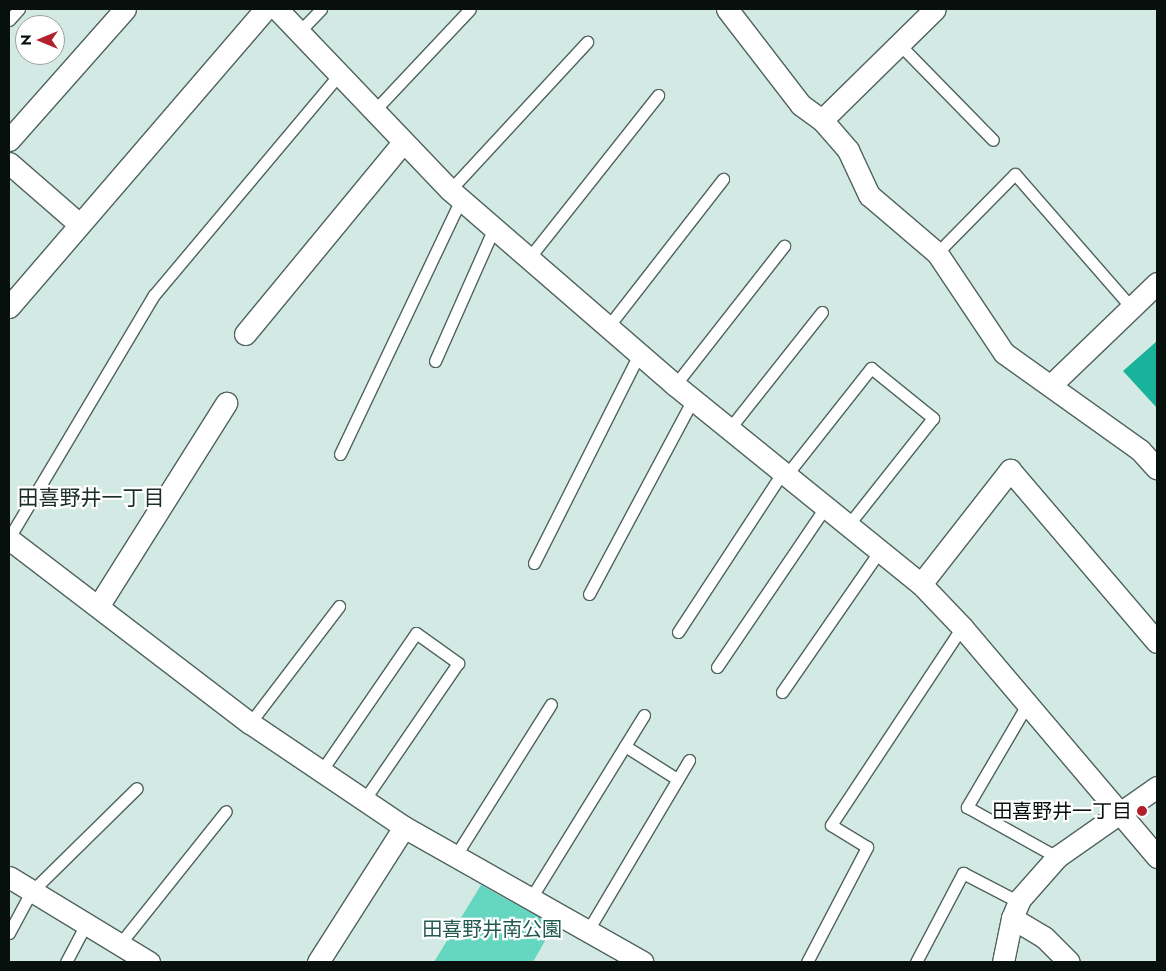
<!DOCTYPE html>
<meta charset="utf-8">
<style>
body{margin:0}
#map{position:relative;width:1166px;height:971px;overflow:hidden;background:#d3e9e3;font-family:Jost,"Noto Sans JP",sans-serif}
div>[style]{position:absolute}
.green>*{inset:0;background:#65d6c0}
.water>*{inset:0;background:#19b39c}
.roads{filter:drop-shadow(1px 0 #50635f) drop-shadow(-1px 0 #50635f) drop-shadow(0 1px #50635f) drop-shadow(0 -1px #50635f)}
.lane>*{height:11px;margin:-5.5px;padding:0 5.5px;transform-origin:5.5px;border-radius:5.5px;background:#fff}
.street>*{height:21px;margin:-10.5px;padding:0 10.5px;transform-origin:10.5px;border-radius:10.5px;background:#fff}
.dots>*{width:14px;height:14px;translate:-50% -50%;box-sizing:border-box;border:2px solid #fff;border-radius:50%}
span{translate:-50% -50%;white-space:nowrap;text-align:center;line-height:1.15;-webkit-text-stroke:4.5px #fff;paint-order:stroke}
.poi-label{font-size:20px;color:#08100e}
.right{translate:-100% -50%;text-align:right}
.park-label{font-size:20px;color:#245b51}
.neighbourhood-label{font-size:21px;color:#1c2e2a}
.frame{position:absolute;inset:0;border:10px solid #08100e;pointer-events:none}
.north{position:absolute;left:15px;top:15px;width:50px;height:50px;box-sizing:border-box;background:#fff;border:1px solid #9c9f9f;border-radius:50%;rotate:270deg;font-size:14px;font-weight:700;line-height:20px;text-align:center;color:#08100e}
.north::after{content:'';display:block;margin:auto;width:18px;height:22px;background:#b2202d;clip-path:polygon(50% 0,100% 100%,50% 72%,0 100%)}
</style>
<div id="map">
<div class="green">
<div style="clip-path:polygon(481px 885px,554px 925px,533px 962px,434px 962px)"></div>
</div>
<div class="water">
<div style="clip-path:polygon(1157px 341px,1157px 408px,1123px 371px)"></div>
</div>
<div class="roads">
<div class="lane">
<div style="left:9px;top:20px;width:15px;rotate:-48deg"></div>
<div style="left:298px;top:33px;width:33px;rotate:-46deg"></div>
<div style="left:899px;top:44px;width:134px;rotate:45.6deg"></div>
<div style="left:373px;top:112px;width:141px;rotate:-46.7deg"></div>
<div style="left:450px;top:190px;width:202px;rotate:-47.2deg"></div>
<div style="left:937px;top:253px;width:111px;rotate:-45.4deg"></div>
<div style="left:1015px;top:174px;width:178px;rotate:48.9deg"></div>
<div style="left:529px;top:258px;width:208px;rotate:-51.6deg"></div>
<div style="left:607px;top:328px;width:189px;rotate:-52.1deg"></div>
<div style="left:435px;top:361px;width:145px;rotate:-66.1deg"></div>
<div style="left:675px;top:385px;width:177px;rotate:-51.9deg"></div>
<div style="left:730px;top:428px;width:148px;rotate:-51.6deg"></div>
<div style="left:340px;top:454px;width:282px;rotate:-64.6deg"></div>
<div style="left:788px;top:473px;width:134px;rotate:-51.7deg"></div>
<div style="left:871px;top:368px;width:80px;rotate:38.9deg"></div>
<div style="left:933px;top:418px;width:135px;rotate:128.4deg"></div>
<div style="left:9px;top:538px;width:283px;rotate:-59.2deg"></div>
<div style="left:154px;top:295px;width:286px;rotate:-50deg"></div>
<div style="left:534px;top:563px;width:234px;rotate:-63.3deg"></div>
<div style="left:589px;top:594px;width:221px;rotate:-61.9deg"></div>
<div style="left:678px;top:632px;width:194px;rotate:-56.8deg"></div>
<div style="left:717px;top:667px;width:194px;rotate:-55.9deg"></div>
<div style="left:782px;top:692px;width:174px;rotate:-55.3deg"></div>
<div style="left:1028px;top:703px;width:121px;rotate:120.4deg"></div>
<div style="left:967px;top:807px;width:103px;rotate:29.1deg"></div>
<div style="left:250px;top:723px;width:147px;rotate:-52.7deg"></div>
<div style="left:625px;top:746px;width:62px;rotate:32.4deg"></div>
<div style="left:322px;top:770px;width:166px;rotate:-55.5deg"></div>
<div style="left:416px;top:633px;width:52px;rotate:35.5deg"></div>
<div style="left:458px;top:663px;width:165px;rotate:124.4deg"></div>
<div style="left:456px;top:855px;width:178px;rotate:-57.8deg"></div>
<div style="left:531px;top:898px;width:215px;rotate:-58.3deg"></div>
<div style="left:587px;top:932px;width:200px;rotate:-59.3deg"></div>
<div style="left:9px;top:933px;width:47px;rotate:-61.8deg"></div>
<div style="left:31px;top:892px;width:148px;rotate:-44.5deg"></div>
<div style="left:119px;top:945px;width:171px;rotate:-51.4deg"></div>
<div style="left:66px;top:962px;width:41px;rotate:-62.2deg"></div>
<div style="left:807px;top:962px;width:130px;rotate:-62.4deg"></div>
<div style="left:867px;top:847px;width:42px;rotate:-148.6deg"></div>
<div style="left:831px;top:825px;width:237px;rotate:-56.5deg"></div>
<div style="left:916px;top:962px;width:101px;rotate:-62.2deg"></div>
<div style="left:963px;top:873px;width:63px;rotate:27.4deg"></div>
</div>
<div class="street">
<div style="left:277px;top:9px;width:250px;rotate:46.3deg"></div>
<div style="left:450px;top:190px;width:298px;rotate:40.9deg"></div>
<div style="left:675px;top:385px;width:316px;rotate:39deg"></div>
<div style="left:921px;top:584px;width:59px;rotate:46.4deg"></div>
<div style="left:962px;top:627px;width:302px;rotate:49.7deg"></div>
<div style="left:727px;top:9px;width:121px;rotate:52.4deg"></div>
<div style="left:801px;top:105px;width:26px;rotate:36deg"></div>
<div style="left:822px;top:120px;width:40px;rotate:49deg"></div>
<div style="left:848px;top:150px;width:50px;rotate:65deg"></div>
<div style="left:869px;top:195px;width:89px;rotate:40.5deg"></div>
<div style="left:937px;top:253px;width:120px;rotate:56.2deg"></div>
<div style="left:1004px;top:353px;width:167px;rotate:35.5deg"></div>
<div style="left:1140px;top:450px;width:25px;rotate:48deg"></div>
<div style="left:822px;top:120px;width:158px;rotate:-44.5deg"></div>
<div style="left:9px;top:140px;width:175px;rotate:-48.5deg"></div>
<div style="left:9px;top:163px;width:91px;rotate:41deg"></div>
<div style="left:9px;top:307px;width:393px;rotate:-49.3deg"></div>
<div style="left:245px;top:334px;width:249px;rotate:-50.5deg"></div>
<div style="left:1051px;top:385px;width:147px;rotate:-43.9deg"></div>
<div style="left:9px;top:539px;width:303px;rotate:37.4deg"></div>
<div style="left:250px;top:723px;width:186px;rotate:34deg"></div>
<div style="left:404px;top:827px;width:274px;rotate:29.5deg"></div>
<div style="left:921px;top:584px;width:145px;rotate:-52deg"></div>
<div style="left:1010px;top:470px;width:226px;rotate:49.5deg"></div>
<div style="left:99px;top:605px;width:239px;rotate:-57.8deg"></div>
<div style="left:9px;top:877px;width:164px;rotate:31.3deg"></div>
<div style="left:1012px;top:918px;width:37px;rotate:31deg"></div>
<div style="left:1044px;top:937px;width:35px;rotate:45deg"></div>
<div style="left:318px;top:962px;width:160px;rotate:-57.5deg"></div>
<div style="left:1003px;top:962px;width:45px;rotate:-78.4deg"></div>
<div style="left:1012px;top:918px;width:21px;rotate:-67deg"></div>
<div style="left:1020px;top:899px;width:56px;rotate:-48.6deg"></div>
<div style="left:1057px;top:857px;width:122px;rotate:-35deg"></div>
</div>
</div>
<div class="dots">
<div style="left:1142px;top:811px;background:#b2202d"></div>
</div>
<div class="poi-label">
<span class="right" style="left:1132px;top:811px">田喜野井一丁目</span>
</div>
<div class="park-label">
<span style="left:492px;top:929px">田喜野井南公園</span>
</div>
<div class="neighbourhood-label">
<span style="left:91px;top:498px">田喜野井一丁目</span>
</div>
<div class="frame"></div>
<div class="north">N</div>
</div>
